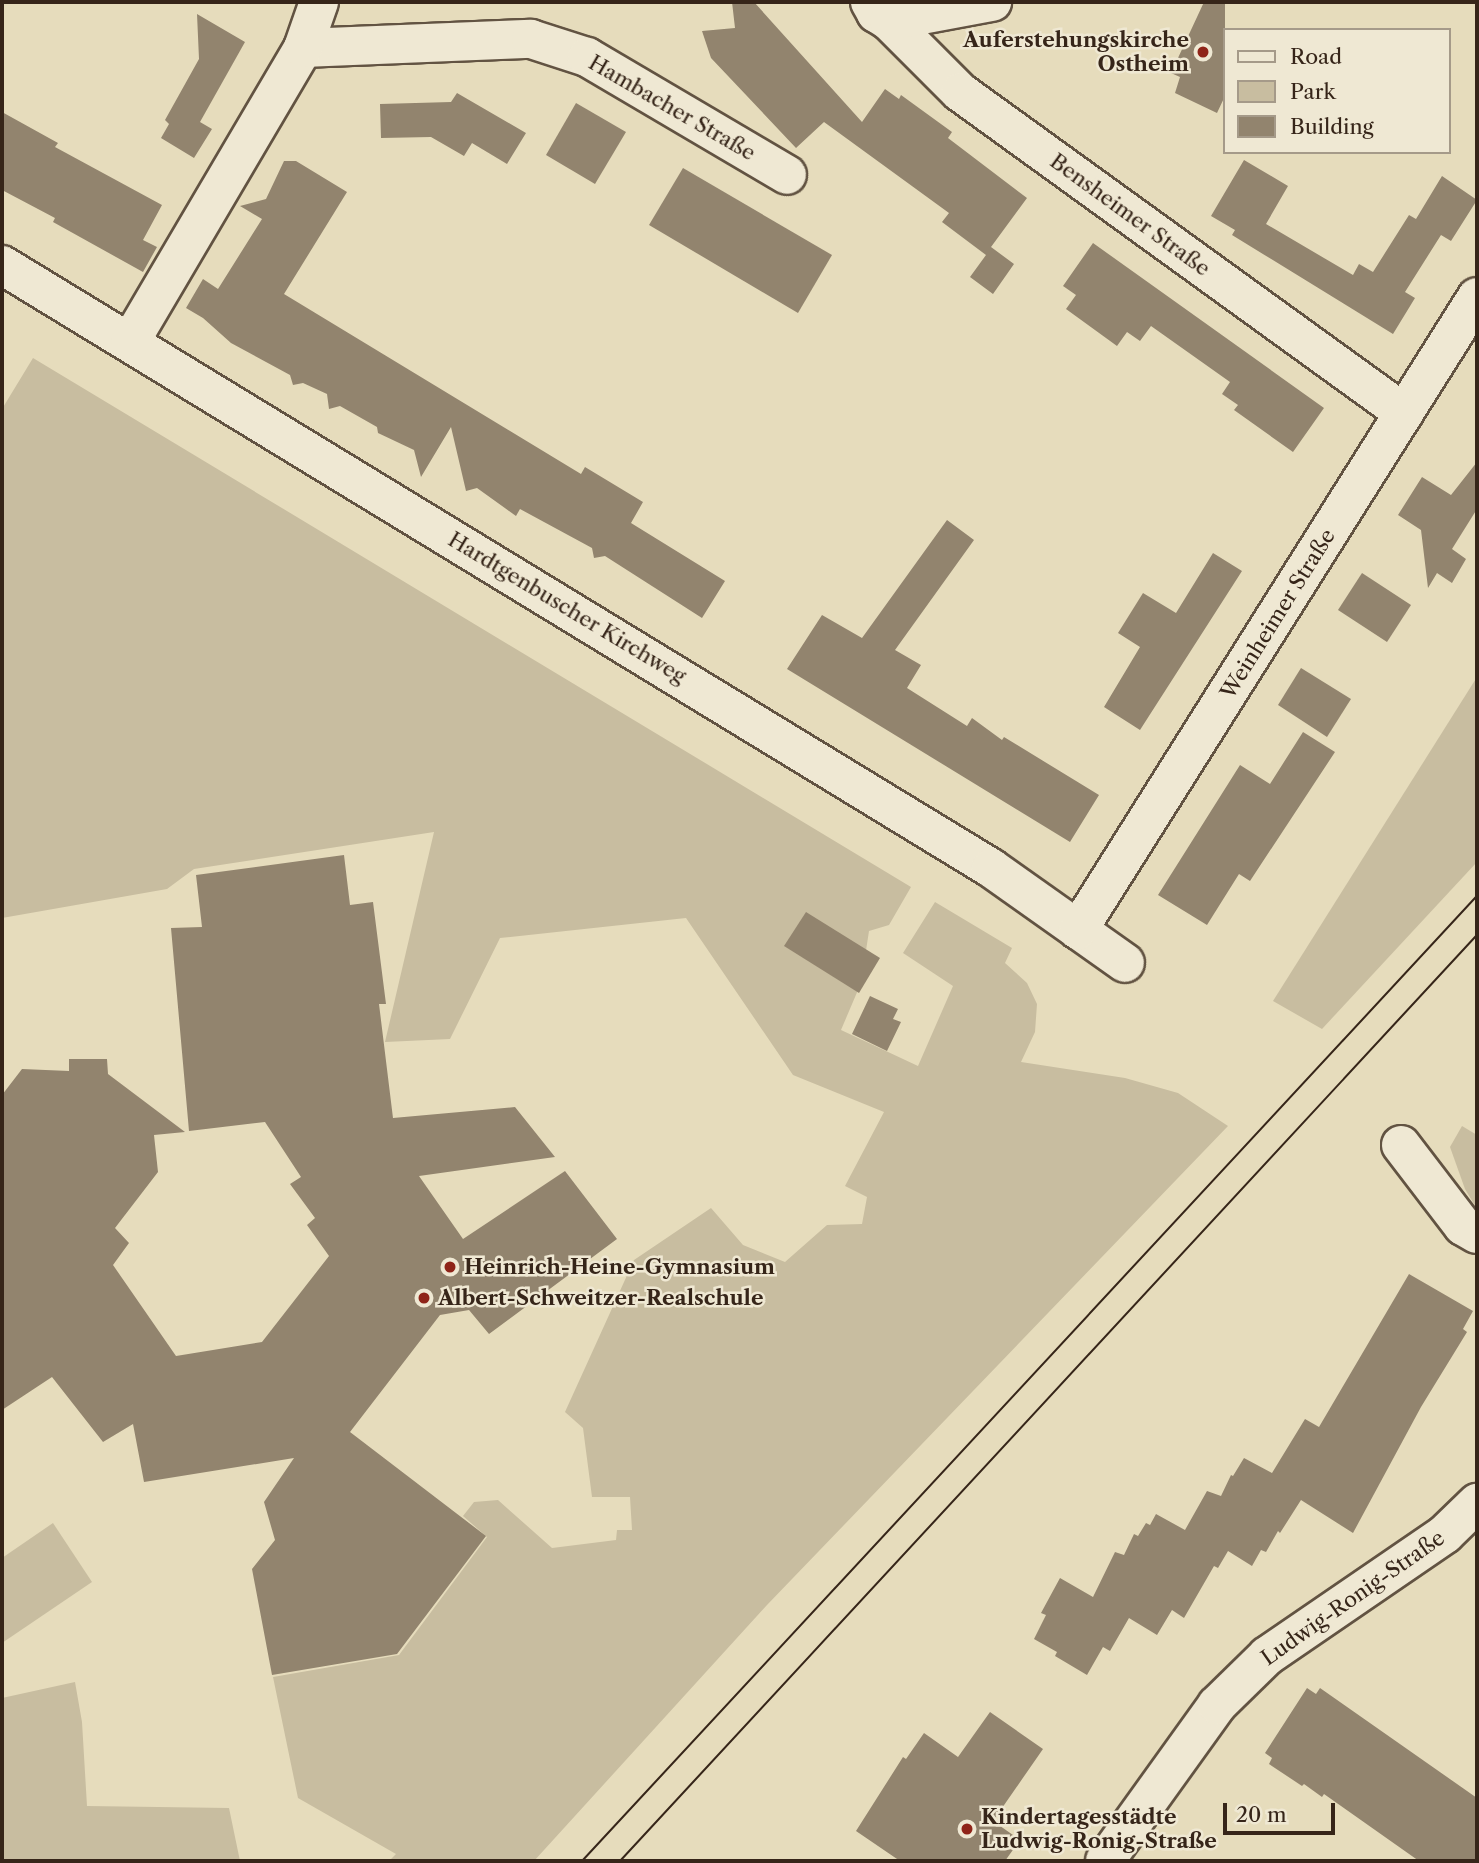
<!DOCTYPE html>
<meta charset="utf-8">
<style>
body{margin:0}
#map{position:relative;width:1479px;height:1863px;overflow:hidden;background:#e6dcbc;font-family:"Libre Caslon Text",serif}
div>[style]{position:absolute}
.green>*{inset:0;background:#c8bda0}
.building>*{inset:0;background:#92846e}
.roads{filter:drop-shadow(2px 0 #625342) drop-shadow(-2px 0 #625342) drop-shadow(0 2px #625342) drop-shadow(0 -2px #625342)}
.street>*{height:38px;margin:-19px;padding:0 19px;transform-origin:19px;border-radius:19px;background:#efe8d3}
.tram>*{height:2px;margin:-1px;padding:0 1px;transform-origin:1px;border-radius:1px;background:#362519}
.dots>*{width:19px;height:19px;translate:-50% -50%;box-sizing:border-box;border:4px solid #efe8d3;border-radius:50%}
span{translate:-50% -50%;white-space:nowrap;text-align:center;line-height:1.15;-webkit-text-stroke:5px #efe8d3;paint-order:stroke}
.poi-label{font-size:21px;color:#362519;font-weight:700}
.right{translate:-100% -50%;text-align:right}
.left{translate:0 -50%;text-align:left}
.street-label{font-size:21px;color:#362519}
.frame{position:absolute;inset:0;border:4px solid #362519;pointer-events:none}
.legend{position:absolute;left:1223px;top:28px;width:228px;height:126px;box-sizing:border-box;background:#efe8d3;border:2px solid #a59a89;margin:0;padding:9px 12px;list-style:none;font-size:21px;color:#362519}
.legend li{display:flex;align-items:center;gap:14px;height:35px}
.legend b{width:35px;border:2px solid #a59a89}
.scale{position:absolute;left:1223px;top:1803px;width:112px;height:32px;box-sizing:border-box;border:4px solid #362519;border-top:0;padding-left:9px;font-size:21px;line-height:24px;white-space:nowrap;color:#362519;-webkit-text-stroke:5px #efe8d3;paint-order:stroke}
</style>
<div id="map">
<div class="green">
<div style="clip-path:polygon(33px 358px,911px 887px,889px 925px,869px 931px,861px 983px,841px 1030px,918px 1066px,953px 986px,903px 953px,935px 902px,1012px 948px,1005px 963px,1027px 983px,1037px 1004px,1035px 1032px,1021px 1062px,1125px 1078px,1178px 1093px,1228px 1126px,767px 1605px,534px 1861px,389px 1861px,396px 1854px,298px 1798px,273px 1677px,399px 1655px,487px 1537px,463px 1516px,474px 1502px,498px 1500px,552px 1548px,616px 1540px,617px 1530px,632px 1530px,630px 1497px,592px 1497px,583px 1428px,565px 1412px,634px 1260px,711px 1208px,743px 1245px,785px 1262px,827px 1225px,862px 1224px,867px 1197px,845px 1186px,884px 1112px,793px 1075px,686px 918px,500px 938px,450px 1039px,385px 1042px,434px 832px,194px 869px,167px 889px,2px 918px,2px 409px)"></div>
<div style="clip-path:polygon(1477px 677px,1477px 862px,1322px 1029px,1273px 1001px)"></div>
<div style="clip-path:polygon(1462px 1126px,1477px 1135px,1477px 1209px,1465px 1189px,1450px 1147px)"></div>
<div style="clip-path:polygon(53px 1523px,92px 1582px,2px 1643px,2px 1558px)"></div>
<div style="clip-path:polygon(75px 1682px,82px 1722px,87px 1806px,229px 1808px,240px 1861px,2px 1861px,2px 1698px)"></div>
</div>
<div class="building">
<div style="clip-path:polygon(732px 2px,754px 2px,862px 122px,885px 89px,899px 99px,901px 95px,952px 132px,948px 138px,1027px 198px,991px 247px,1014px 264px,993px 294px,970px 277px,986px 255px,942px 222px,949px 213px,824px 122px,796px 148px,711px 58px,702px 31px,735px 28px)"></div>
<div style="clip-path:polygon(1204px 2px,1225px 2px,1225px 96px,1217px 113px,1175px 93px,1180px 77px,1171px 73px)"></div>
<div style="clip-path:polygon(197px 14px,245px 42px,200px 122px,212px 129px,194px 158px,161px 138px,169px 124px,165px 120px,199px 59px)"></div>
<div style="clip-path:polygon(457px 93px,526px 133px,507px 164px,472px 143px,464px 156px,431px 137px,381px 138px,380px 104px,451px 102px)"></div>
<div style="clip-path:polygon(576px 103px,626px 132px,595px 184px,546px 155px)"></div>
<div style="clip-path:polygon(2px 112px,58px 143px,55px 147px,162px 205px,143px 240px,157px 247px,143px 272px,53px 222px,55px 218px,2px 190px)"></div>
<div style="clip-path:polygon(1244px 160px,1288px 186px,1266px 224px,1353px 275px,1359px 264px,1373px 272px,1409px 215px,1416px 219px,1442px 176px,1477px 200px,1451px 241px,1441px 235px,1405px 292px,1415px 298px,1393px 334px,1232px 235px,1235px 230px,1211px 216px)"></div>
<div style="clip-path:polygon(284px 161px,296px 161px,347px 192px,284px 294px,581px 474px,585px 467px,643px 502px,631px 523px,725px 581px,702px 618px,605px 556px,594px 558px,592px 548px,520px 509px,516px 516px,477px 488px,466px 491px,451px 427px,421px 477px,414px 450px,378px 433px,377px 427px,340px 406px,329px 409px,327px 394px,303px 383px,293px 385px,290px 375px,231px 343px,203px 318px,186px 308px,203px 279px,218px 289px,262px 219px,240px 206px,266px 199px)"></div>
<div style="clip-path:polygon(683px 168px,832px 255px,798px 313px,649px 225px)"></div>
<div style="clip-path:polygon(1093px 243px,1324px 408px,1293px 452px,1234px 410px,1238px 405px,1222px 394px,1230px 382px,1151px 326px,1140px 341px,1127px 332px,1117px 346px,1066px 309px,1076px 295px,1063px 286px)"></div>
<div style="clip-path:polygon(1477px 462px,1477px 509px,1452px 549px,1466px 559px,1452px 583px,1437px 573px,1428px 588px,1421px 530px,1398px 515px,1422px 477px,1451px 495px)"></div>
<div style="clip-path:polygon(947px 520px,974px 540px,895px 650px,921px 665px,907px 688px,967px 726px,972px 718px,1002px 740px,1004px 737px,1099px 795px,1070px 842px,787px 669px,822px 615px,862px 638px)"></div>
<div style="clip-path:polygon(1213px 553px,1242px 571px,1140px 730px,1104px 707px,1140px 647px,1118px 633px,1143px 593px,1176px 613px)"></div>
<div style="clip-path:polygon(1362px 573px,1411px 605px,1387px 642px,1338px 610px)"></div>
<div style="clip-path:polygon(1301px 668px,1351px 699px,1327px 737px,1278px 705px)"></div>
<div style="clip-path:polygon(1303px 732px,1335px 752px,1250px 881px,1239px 874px,1207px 925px,1158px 895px,1240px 765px,1270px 784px)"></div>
<div style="clip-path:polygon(344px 855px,350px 905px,373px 902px,386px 1004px,379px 1004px,393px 1118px,515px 1107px,555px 1157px,419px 1176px,463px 1239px,565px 1171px,617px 1239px,489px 1334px,469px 1310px,440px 1315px,350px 1432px,486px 1536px,397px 1654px,272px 1675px,252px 1569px,275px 1540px,264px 1502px,294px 1458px,144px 1482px,133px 1424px,103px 1442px,52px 1377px,2px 1410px,2px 1095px,22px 1069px,69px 1071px,69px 1059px,107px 1059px,108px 1074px,185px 1132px,154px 1135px,158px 1172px,115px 1228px,129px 1243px,113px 1265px,176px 1356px,262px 1342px,329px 1256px,307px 1225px,315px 1218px,290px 1184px,301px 1177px,265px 1122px,189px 1131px,171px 928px,202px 927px,196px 875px)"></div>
<div style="clip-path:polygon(806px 912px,880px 958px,859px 993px,784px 946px)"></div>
<div style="clip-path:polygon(870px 996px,898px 1009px,893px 1019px,901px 1022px,887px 1051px,852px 1034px)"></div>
<div style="clip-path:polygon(1409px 1274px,1473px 1311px,1463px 1329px,1467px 1332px,1421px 1407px,1353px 1533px,1301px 1500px,1280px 1533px,1278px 1531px,1266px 1552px,1261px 1550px,1252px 1566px,1228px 1551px,1218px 1568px,1214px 1566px,1184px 1618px,1172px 1610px,1157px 1635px,1129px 1618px,1110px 1651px,1103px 1647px,1087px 1675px,1055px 1656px,1057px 1652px,1034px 1639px,1046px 1615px,1041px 1613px,1060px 1578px,1093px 1597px,1115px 1552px,1124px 1555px,1134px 1534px,1138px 1536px,1146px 1523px,1150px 1525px,1156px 1514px,1185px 1530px,1207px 1491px,1221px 1496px,1231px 1475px,1233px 1476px,1244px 1458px,1272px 1473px,1305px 1419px,1319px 1427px)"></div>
<div style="clip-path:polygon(1307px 1688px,1316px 1694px,1320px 1688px,1477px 1798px,1477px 1861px,1419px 1861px,1324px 1794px,1322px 1797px,1304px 1784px,1302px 1786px,1269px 1764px,1272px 1758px,1265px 1753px)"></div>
<div style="clip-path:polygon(990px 1712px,1043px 1749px,993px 1821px,1020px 1840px,1005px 1861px,900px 1861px,856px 1831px,903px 1757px,906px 1759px,924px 1733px,958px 1757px)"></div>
</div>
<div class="roads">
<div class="street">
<div style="left:870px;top:2px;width:13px;rotate:61deg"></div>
<div style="left:876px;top:13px;width:15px;rotate:32deg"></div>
<div style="left:889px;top:21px;width:100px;rotate:45deg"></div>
<div style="left:960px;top:92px;width:548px;rotate:35.87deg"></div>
<div style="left:889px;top:21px;width:105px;rotate:-10.5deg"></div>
<div style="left:303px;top:48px;width:228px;rotate:-2.3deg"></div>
<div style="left:531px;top:39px;width:59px;rotate:17.8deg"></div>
<div style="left:587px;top:57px;width:232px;rotate:30.5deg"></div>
<div style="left:2px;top:265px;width:1158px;rotate:31.37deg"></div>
<div style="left:991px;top:868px;width:164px;rotate:35.3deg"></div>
<div style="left:130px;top:342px;width:341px;rotate:-59.5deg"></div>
<div style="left:303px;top:48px;width:49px;rotate:-70.8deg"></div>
<div style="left:1078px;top:930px;width:748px;rotate:-57.78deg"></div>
<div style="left:1401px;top:1145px;width:102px;rotate:52.6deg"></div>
<div style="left:1463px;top:1226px;width:16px;rotate:30deg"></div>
<div style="left:1105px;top:1861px;width:192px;rotate:-54.3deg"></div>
<div style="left:1217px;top:1705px;width:70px;rotate:-44.4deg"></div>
<div style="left:1267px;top:1656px;width:216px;rotate:-34.4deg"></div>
<div style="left:1445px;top:1534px;width:45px;rotate:-44.1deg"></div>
</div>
</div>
<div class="tram">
<div style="left:582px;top:1861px;width:1316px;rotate:-47.16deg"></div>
<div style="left:620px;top:1861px;width:1262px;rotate:-47.22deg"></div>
</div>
<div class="dots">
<div style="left:1203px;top:52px;background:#8f2418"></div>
<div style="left:450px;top:1267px;background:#8f2418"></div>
<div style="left:424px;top:1298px;background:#8f2418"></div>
<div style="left:967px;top:1829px;background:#8f2418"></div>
</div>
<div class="poi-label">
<span class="right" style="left:1189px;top:52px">Auferstehungskirche<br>Ostheim</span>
<span class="left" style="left:464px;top:1267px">Heinrich-Heine-Gymnasium</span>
<span class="left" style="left:438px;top:1298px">Albert-Schweitzer-Realschule</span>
<span class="left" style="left:981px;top:1829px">Kindertagesstädte<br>Ludwig-Ronig-Straße</span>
</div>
<div class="street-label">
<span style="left:672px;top:108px;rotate:30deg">Hambacher Straße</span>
<span style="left:1130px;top:215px;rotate:36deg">Bensheimer Straße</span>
<span style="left:567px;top:608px;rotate:31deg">Hardtgenbuscher Kirchweg</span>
<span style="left:1278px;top:614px;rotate:-58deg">Weinheimer Straße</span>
<span style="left:1353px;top:1598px;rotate:-35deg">Ludwig-Ronig-Straße</span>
</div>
<div class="frame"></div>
<ul class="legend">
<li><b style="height:9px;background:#efe8d3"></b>Road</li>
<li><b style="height:19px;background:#c8bda0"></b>Park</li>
<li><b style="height:19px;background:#92846e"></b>Building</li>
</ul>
<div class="scale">20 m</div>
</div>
